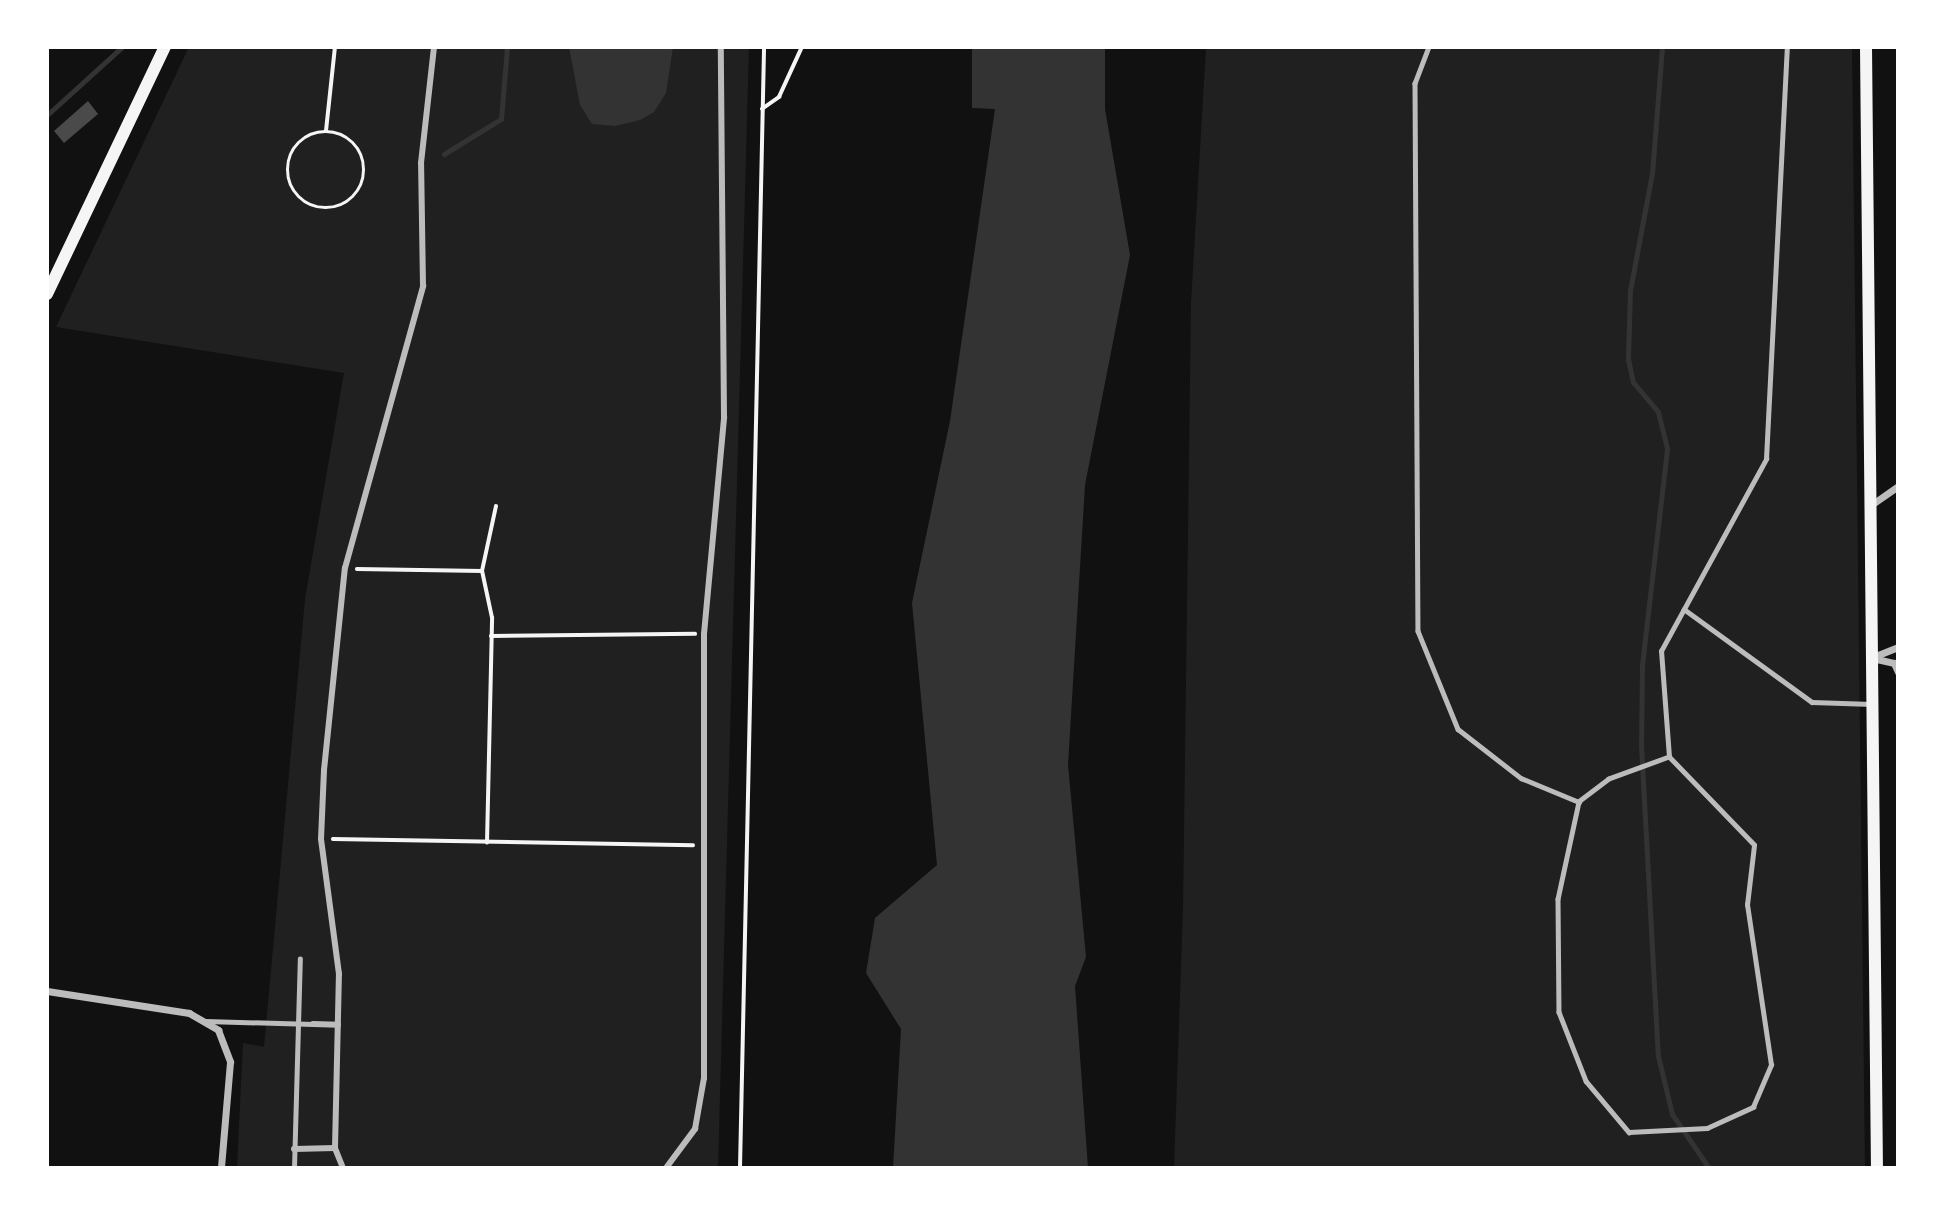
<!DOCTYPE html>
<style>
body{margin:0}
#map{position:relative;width:1945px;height:1215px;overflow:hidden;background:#111;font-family:Lato,sans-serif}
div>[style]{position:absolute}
.green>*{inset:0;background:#202020}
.water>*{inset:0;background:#333}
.stream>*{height:5px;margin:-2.5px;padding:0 2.5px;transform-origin:2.5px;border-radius:2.5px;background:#333}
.building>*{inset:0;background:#4a4a4a}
.path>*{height:3.5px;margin:-1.75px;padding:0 1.75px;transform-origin:1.75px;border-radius:1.75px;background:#f5f5f5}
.path>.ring{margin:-1.75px;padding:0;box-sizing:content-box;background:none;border:3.5px solid #f5f5f5;border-radius:50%}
.service>*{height:4.5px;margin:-2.25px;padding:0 2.25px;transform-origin:2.25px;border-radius:2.25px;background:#bcbcbc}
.pedestrian>*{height:6px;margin:-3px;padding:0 3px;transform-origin:3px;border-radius:3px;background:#bcbcbc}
.minor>*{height:7px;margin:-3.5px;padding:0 3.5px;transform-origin:3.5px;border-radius:3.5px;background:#bcbcbc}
.secondary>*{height:12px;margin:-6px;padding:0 6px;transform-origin:6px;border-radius:6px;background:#f5f5f5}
span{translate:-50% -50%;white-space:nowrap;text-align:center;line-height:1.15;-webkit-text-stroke:7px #fff;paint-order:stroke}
.frame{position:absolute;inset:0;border:49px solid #fff;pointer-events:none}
</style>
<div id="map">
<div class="green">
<div style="clip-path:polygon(189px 47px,749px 47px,718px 1168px,237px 1168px,243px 1043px,264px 1047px,305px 599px,344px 373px,56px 327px)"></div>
<div style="clip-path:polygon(1206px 47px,1852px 47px,1865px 1168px,1174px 1168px,1183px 909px,1191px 303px)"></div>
</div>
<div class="water">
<div style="clip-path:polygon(569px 47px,673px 47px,666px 93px,654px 112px,640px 120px,615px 126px,592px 124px,580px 105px)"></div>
<div style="clip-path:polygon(972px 47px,1105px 47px,1105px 109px,1130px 255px,1085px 485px,1068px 765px,1086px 957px,1075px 986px,1088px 1168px,893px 1168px,901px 1029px,866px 973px,875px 918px,937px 865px,912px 603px,950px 421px,995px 109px,972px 108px)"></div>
</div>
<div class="stream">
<div style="left:1662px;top:47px;width:126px;rotate:94.5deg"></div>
<div style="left:1652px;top:173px;width:119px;rotate:100.6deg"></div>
<div style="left:1630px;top:290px;width:69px;rotate:91.7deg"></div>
<div style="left:1628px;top:359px;width:24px;rotate:78deg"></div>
<div style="left:1633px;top:382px;width:39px;rotate:50deg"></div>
<div style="left:1658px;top:412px;width:38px;rotate:76deg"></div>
<div style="left:1667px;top:449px;width:218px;rotate:96.6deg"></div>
<div style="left:1642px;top:666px;width:79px;rotate:90.7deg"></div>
<div style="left:1641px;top:745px;width:311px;rotate:86.9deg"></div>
<div style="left:1658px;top:1056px;width:60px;rotate:76.4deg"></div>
<div style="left:1672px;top:1114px;width:65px;rotate:55.6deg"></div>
<div style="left:47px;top:115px;width:101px;rotate:-42.2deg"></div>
<div style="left:444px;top:154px;width:67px;rotate:-31.6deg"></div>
<div style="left:501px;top:119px;width:72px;rotate:-85.2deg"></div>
</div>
<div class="building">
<div style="clip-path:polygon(88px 101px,98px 114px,64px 143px,54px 131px)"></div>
</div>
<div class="path">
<div style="left:762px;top:109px;width:21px;rotate:-35deg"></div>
<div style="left:779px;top:97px;width:55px;rotate:-65.3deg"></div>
<div style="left:326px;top:131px;width:84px;rotate:-83.9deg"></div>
<div class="ring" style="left:288px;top:132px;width:72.5px;height:72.5px"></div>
<div style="left:357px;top:569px;width:125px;rotate:0.9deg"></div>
<div style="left:491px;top:636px;width:204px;rotate:-0.6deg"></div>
<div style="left:333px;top:839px;width:360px;rotate:1deg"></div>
<div style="left:487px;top:843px;width:225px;rotate:-88.7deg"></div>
<div style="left:492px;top:618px;width:48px;rotate:-102deg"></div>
<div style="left:482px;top:571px;width:66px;rotate:-77.8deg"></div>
<div style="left:740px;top:1168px;width:1121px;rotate:-88.77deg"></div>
</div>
<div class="service">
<div style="left:1429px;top:47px;width:39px;rotate:111deg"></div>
<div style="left:1415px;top:83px;width:548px;rotate:89.69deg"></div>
<div style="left:1418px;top:631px;width:106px;rotate:67.8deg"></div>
<div style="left:1458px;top:729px;width:80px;rotate:37.9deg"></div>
<div style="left:1521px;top:778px;width:63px;rotate:22.5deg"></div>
<div style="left:1684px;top:609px;width:158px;rotate:36deg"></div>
<div style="left:1812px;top:702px;width:60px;rotate:1.9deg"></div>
<div style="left:1669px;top:757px;width:64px;rotate:159.9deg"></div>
<div style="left:1609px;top:779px;width:38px;rotate:143deg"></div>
<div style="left:1579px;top:802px;width:99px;rotate:102.2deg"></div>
<div style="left:1558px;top:899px;width:113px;rotate:89.5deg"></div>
<div style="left:1559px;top:1012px;width:74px;rotate:68.6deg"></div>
<div style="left:1586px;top:1081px;width:67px;rotate:49.9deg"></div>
<div style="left:1629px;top:1132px;width:78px;rotate:-2.9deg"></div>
<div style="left:1707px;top:1128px;width:51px;rotate:-24.5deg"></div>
<div style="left:1753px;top:1107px;width:46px;rotate:-66.8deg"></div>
<div style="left:1771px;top:1065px;width:162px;rotate:-98.5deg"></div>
<div style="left:1747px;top:905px;width:60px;rotate:-83.3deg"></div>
<div style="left:1754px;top:845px;width:122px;rotate:-134deg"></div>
<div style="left:1669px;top:757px;width:106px;rotate:-94.3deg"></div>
<div style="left:1661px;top:651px;width:219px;rotate:-61.3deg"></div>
<div style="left:1766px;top:459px;width:413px;rotate:-87.1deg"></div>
<div style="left:206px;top:1021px;width:107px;rotate:1.6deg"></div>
<div style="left:294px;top:1168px;width:209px;rotate:-88.4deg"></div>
</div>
<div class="pedestrian">
<div style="left:313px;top:1024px;width:25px;rotate:2deg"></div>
<div style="left:294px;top:1149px;width:41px;rotate:-1.4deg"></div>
<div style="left:343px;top:1168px;width:22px;rotate:-112deg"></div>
<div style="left:335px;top:1148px;width:174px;rotate:-88.7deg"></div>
<div style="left:339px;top:974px;width:136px;rotate:-97.6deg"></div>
<div style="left:321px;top:839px;width:69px;rotate:-87.5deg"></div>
<div style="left:324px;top:770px;width:203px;rotate:-84.1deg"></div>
<div style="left:345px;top:568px;width:293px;rotate:-74.5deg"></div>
<div style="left:423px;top:286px;width:123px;rotate:-90.9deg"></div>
<div style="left:421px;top:163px;width:117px;rotate:-83.6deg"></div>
<div style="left:666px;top:1168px;width:49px;rotate:-53.4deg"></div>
<div style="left:695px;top:1129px;width:52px;rotate:-80deg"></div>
<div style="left:704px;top:1078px;width:444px;rotate:-90deg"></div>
<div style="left:704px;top:634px;width:218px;rotate:-84.7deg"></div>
<div style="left:724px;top:417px;width:370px;rotate:-90.5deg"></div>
</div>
<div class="minor">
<div style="left:1871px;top:505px;width:33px;rotate:-35deg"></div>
<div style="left:1873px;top:657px;width:27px;rotate:-22deg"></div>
<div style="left:1872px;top:658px;width:23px;rotate:13deg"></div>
<div style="left:1894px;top:663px;width:10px;rotate:66deg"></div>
<div style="left:47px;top:991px;width:144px;rotate:8.8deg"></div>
<div style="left:189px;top:1013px;width:34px;rotate:30deg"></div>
<div style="left:218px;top:1030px;width:34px;rotate:69deg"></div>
<div style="left:230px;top:1062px;width:106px;rotate:94.9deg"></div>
</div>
<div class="secondary">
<div style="left:1866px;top:47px;width:1121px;rotate:89.44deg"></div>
<div style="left:47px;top:294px;width:274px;rotate:-64.5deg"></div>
</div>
<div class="frame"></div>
</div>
